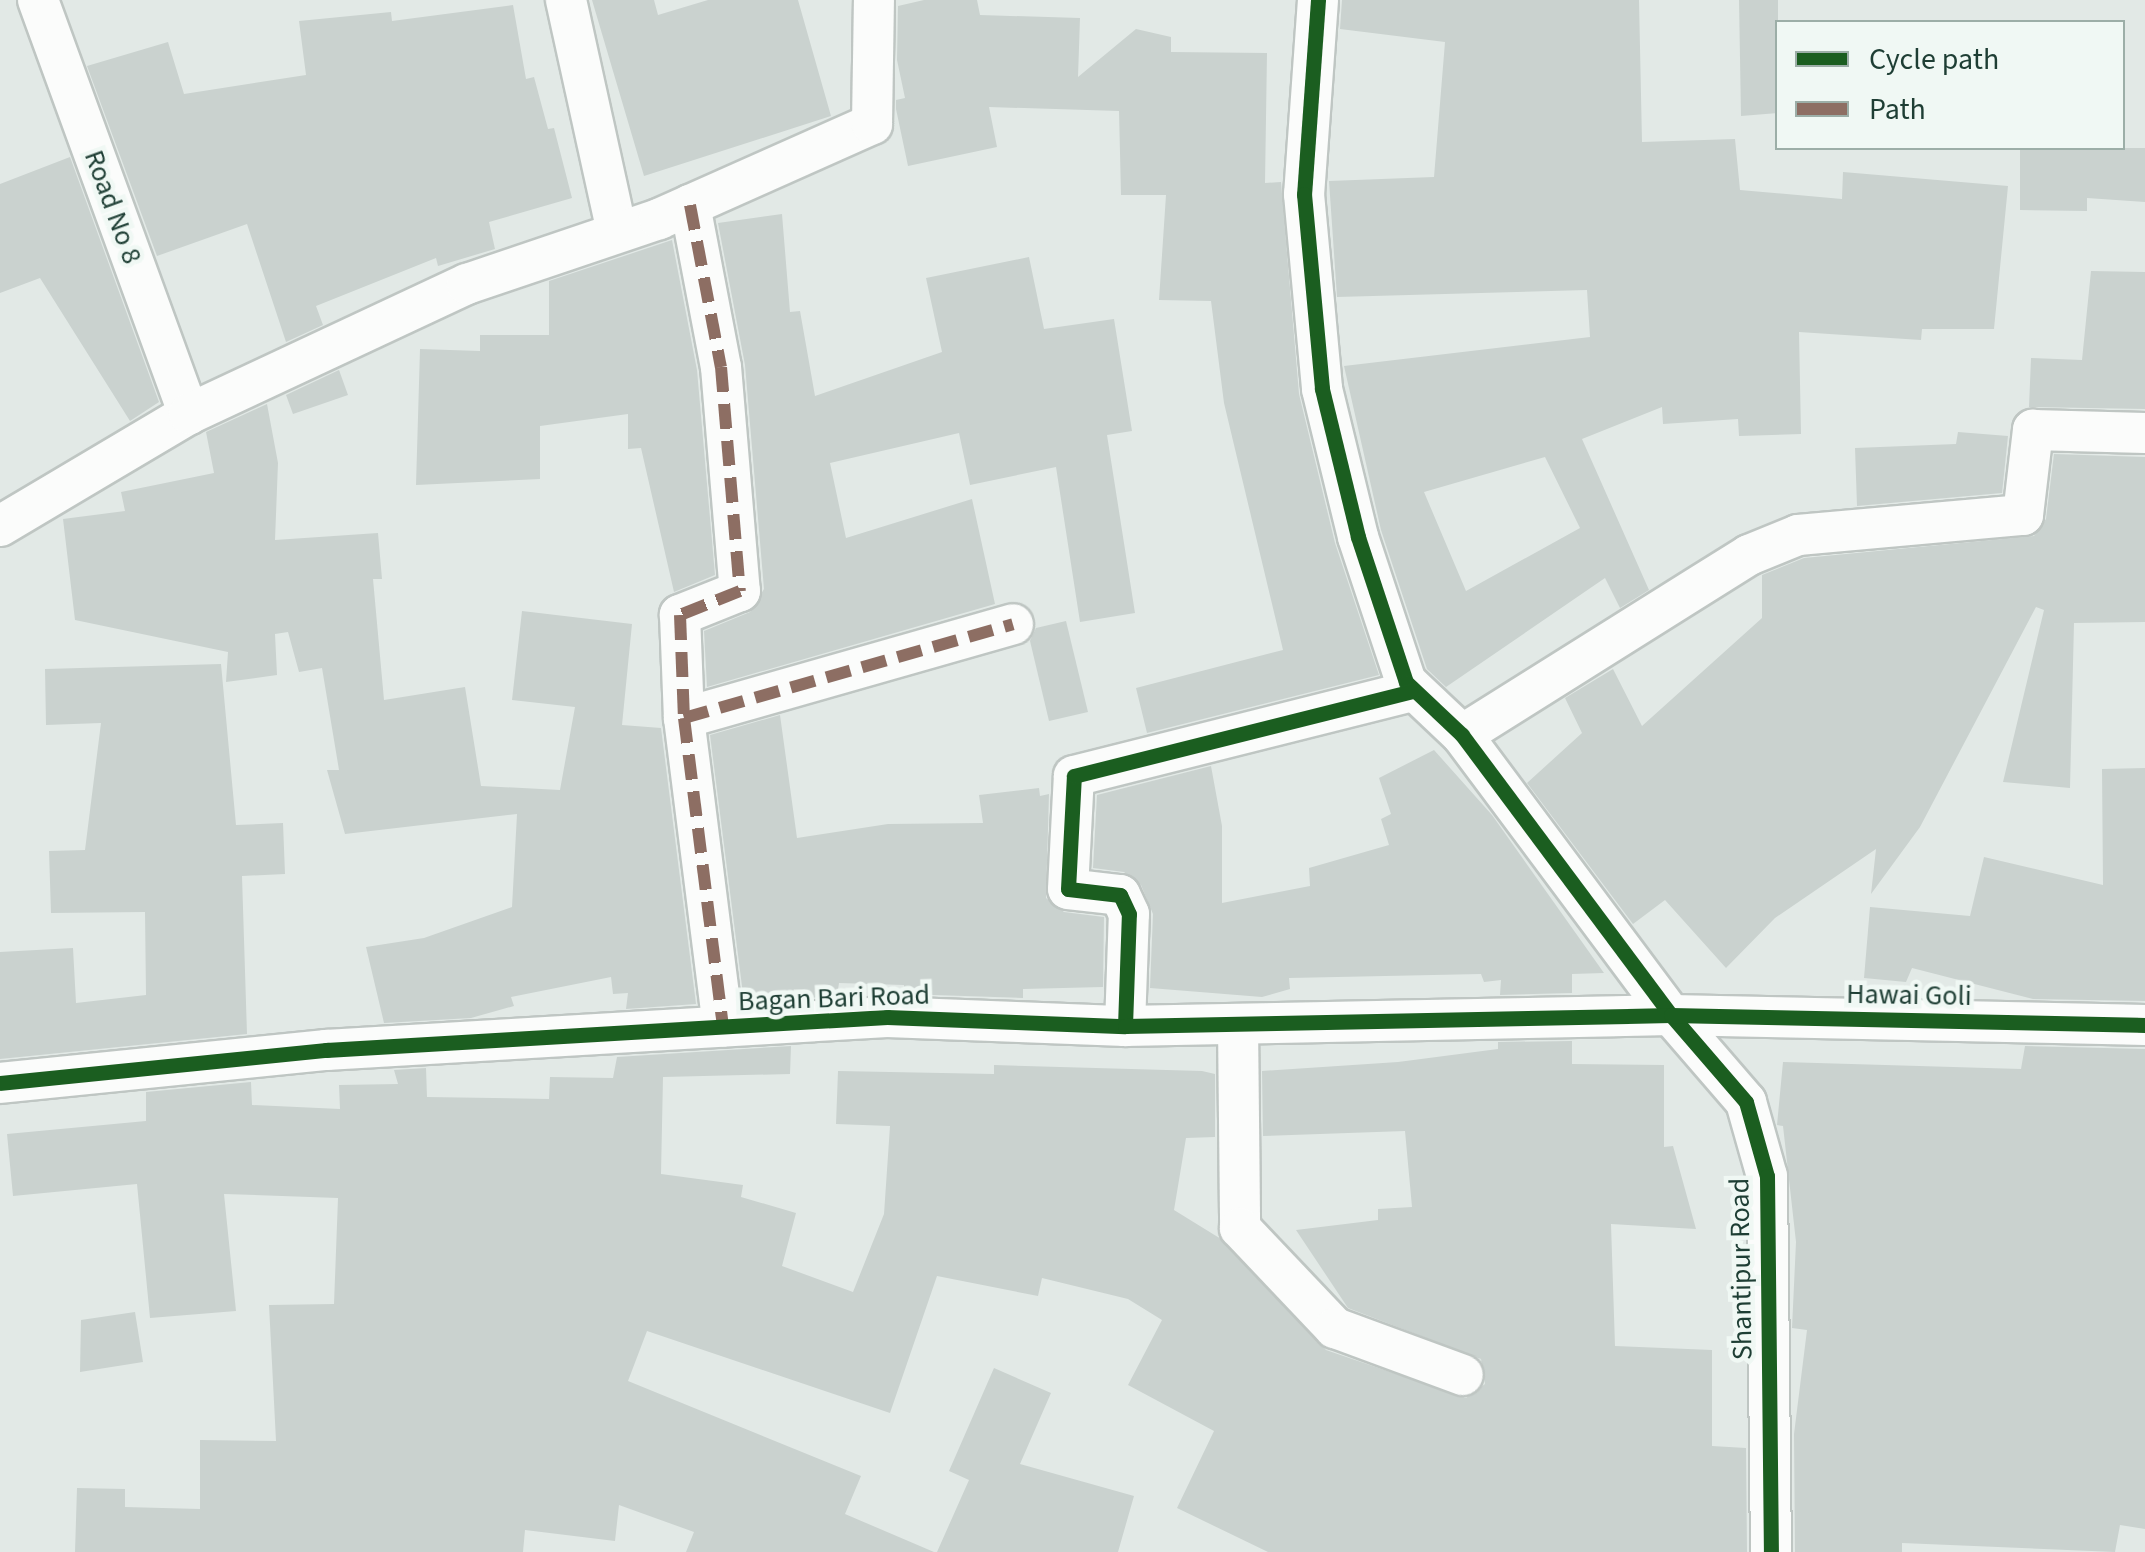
<!DOCTYPE html>
<style>
body{margin:0}
#map{position:relative;width:2145px;height:1552px;overflow:hidden;background:#e2e9e6;font-family:"Source Sans 3",sans-serif}
div>[style]{position:absolute}
.building>*{inset:0;background:#cad2cf}
.roads{filter:drop-shadow(2px 0 #bfc6c3) drop-shadow(-2px 0 #bfc6c3) drop-shadow(0 2px #bfc6c3) drop-shadow(0 -2px #bfc6c3)}
.street>*{height:40px;margin:-20px;padding:0 20px;transform-origin:20px;border-radius:20px;background:#fbfcfb}
.quiet>*{height:12px;margin-top:-6px;transform-origin:0;background:repeating-linear-gradient(90deg,#8d6e63 0 25px,transparent 0 37px)}
.cycleway>*{height:15px;margin:-7.5px;padding:0 7.5px;transform-origin:7.5px;border-radius:7.5px;background:#1b5e20}
span{translate:-50% -50%;white-space:nowrap;text-align:center;line-height:1.15;-webkit-text-stroke:9px #f0f8f4;paint-order:stroke}
.street-label{font-size:28px;color:#1e3e34}
.legend{position:absolute;left:1775px;top:20px;width:350px;height:130px;box-sizing:border-box;background:#f0f8f4;border:2px solid #9caea7;margin:0;padding:12px 18px;list-style:none;font-size:30px;color:#1e3e34}
.legend li{display:flex;align-items:center;gap:20px;height:50px}
.legend b{width:50px;border:2px solid #9caea7}
</style>
<div id="map">
<div class="building">
<div style="clip-path:polygon(592px 0,654px 0,658px 15px,708px 0,798px 0,831px 116px,644px 176px)"></div>
<div style="clip-path:polygon(924px 0,977px 0,980px 15px,1080px 18px,1078px 77px,1136px 29px,1171px 37px,1171px 52px,1267px 53px,1265px 183px,1281px 182px,1299px 394px,1335px 543px,1379px 675px,1147px 733px,1136px 688px,1283px 650px,1224px 403px,1211px 301px,1159px 300px,1166px 195px,1121px 195px,1119px 111px,989px 107px,997px 147px,908px 166px,896px 109px,896px 100px,905px 98px,897px 60px,898px 6px)"></div>
<div style="clip-path:polygon(evenodd,1342px 0,1639px 0,1642px 142px,1735px 139px,1740px 190px,1842px 199px,1843px 172px,2008px 186px,1994px 329px,1922px 329px,1921px 340px,1799px 332px,1801px 434px,1739px 436px,1738px 419px,1663px 424px,1662px 407px,1582px 439px,1649px 590px,1620px 608px,1605px 578px,1446px 687px,1427px 669px,1381px 530px,1344px 366px,1590px 337px,1587px 290px,1337px 297px,1329px 181px,1434px 177px,1445px 42px,1340px 29px,1342px 0,1545px 457px,1580px 528px,1466px 591px,1424px 492px,1545px 457px)"></div>
<div style="clip-path:polygon(1739px 0,1778px 0,1778px 113px,1741px 116px)"></div>
<div style="clip-path:polygon(513px 5px,526px 79px,534px 77px,548px 129px,554px 128px,572px 198px,489px 222px,495px 249px,438px 266px,436px 258px,316px 306px,323px 325px,286px 342px,247px 224px,157px 256px,87px 66px,168px 42px,184px 94px,306px 75px,299px 21px,391px 12px,392px 21px)"></div>
<div style="clip-path:polygon(2020px 148px,2145px 148px,2145px 202px,2087px 198px,2087px 211px,2020px 210px)"></div>
<div style="clip-path:polygon(70px 157px,159px 402px,130px 421px,40px 278px,0 293px,0 184px)"></div>
<div style="clip-path:polygon(782px 214px,790px 312px,800px 311px,815px 396px,942px 352px,926px 278px,1029px 257px,1044px 329px,1114px 319px,1132px 431px,1107px 435px,1135px 613px,1080px 622px,1056px 467px,970px 485px,959px 433px,830px 463px,846px 538px,972px 499px,995px 604px,707px 687px,704px 631px,750px 612px,764px 589px,745px 365px,718px 223px)"></div>
<div style="clip-path:polygon(672px 240px,697px 370px,715px 575px,674px 592px,641px 448px,628px 449px,628px 414px,540px 426px,540px 479px,416px 485px,420px 349px,480px 351px,480px 335px,549px 335px,549px 281px)"></div>
<div style="clip-path:polygon(2091px 271px,2145px 272px,2145px 409px,2029px 407px,2031px 358px,2082px 360px)"></div>
<div style="clip-path:polygon(339px 370px,348px 395px,293px 414px,286px 395px)"></div>
<div style="clip-path:polygon(267px 404px,278px 463px,275px 540px,378px 533px,382px 579px,373px 579px,384px 700px,465px 687px,481px 786px,560px 790px,575px 707px,512px 700px,522px 611px,632px 624px,622px 725px,661px 728px,696px 1004px,626px 1009px,628px 993px,613px 994px,611px 977px,511px 997px,514px 1006px,471px 1018px,384px 1023px,366px 947px,424px 938px,512px 907px,517px 814px,345px 834px,327px 770px,339px 770px,322px 668px,299px 672px,288px 632px,275px 634px,277px 675px,226px 682px,228px 652px,75px 620px,63px 519px,125px 511px,121px 492px,214px 473px,206px 432px)"></div>
<div style="clip-path:polygon(1958px 432px,2008px 436px,2002px 493px,1857px 506px,1855px 448px,1956px 444px)"></div>
<div style="clip-path:polygon(2054px 454px,2145px 457px,2145px 622px,2074px 623px,2070px 788px,2003px 782px,2044px 610px,2036px 607px,1920px 827px,1871px 894px,1876px 849px,1775px 918px,1726px 968px,1665px 900px,1633px 924px,1527px 783px,1582px 733px,1565px 698px,1613px 669px,1642px 726px,1762px 618px,1762px 575px,1804px 558px,2034px 536px,2046px 519px)"></div>
<div style="clip-path:polygon(1066px 621px,1088px 712px,1049px 721px,1030px 641px,1036px 628px)"></div>
<div style="clip-path:polygon(221px 664px,236px 825px,283px 823px,285px 874px,242px 876px,247px 1034px,0 1059px,0 952px,73px 948px,76px 1003px,146px 995px,145px 912px,51px 913px,49px 851px,85px 850px,101px 723px,46px 725px,45px 669px)"></div>
<div style="clip-path:polygon(780px 715px,797px 838px,888px 824px,983px 823px,979px 795px,1039px 788px,1040px 796px,1049px 794px,1046px 898px,1064px 912px,1104px 917px,1103px 987px,1023px 989px,1023px 998px,904px 994px,904px 985px,839px 983px,837px 996px,744px 1002px,710px 735px)"></div>
<div style="clip-path:polygon(1434px 750px,1492px 815px,1604px 973px,1572px 974px,1572px 993px,1500px 995px,1501px 980px,1484px 982px,1481px 974px,1289px 978px,1290px 989px,1262px 997px,1150px 988px,1153px 914px,1141px 885px,1124px 872px,1093px 868px,1097px 795px,1211px 766px,1222px 826px,1222px 903px,1310px 886px,1309px 868px,1389px 845px,1381px 819px,1391px 814px,1379px 778px)"></div>
<div style="clip-path:polygon(2145px 768px,2145px 1001px,2033px 999px,1912px 968px,1906px 982px,1864px 978px,1870px 907px,1970px 916px,1984px 857px,2103px 885px,2102px 769px)"></div>
<div style="clip-path:polygon(1572px 1041px,1572px 1064px,1664px 1065px,1664px 1147px,1673px 1146px,1696px 1229px,1611px 1224px,1615px 1346px,1712px 1350px,1712px 1446px,1746px 1448px,1747px 1552px,1268px 1552px,1177px 1508px,1214px 1431px,1128px 1385px,1162px 1320px,1128px 1299px,1042px 1278px,1038px 1296px,937px 1276px,890px 1413px,647px 1331px,628px 1381px,861px 1476px,845px 1514px,934px 1552px,686px 1552px,694px 1532px,619px 1505px,615px 1541px,525px 1530px,523px 1552px,75px 1552px,77px 1488px,125px 1489px,125px 1507px,200px 1509px,200px 1440px,276px 1441px,269px 1305px,334px 1304px,338px 1198px,224px 1194px,236px 1311px,150px 1318px,137px 1184px,13px 1196px,7px 1134px,146px 1121px,146px 1092px,251px 1082px,252px 1105px,340px 1109px,339px 1085px,398px 1084px,394px 1070px,426px 1068px,427px 1097px,549px 1099px,550px 1077px,613px 1078px,617px 1057px,791px 1046px,790px 1074px,663px 1077px,661px 1174px,743px 1185px,741px 1197px,796px 1213px,782px 1266px,853px 1292px,884px 1214px,890px 1126px,836px 1124px,838px 1071px,994px 1074px,994px 1065px,1202px 1071px,1215px 1074px,1215px 1137px,1186px 1138px,1174px 1210px,1221px 1239px,1326px 1350px,1466px 1398px,1485px 1384px,1481px 1359px,1348px 1308px,1296px 1230px,1378px 1220px,1378px 1209px,1412px 1207px,1405px 1131px,1263px 1136px,1262px 1071px,1398px 1062px,1498px 1049px,1498px 1042px)"></div>
<div style="clip-path:polygon(2025px 1046px,2145px 1049px,2145px 1529px,2120px 1525px,2115px 1552px,1902px 1543px,1902px 1552px,1795px 1552px,1794px 1434px,1807px 1330px,1792px 1328px,1796px 1242px,1783px 1126px,1777px 1125px,1783px 1062px,2021px 1069px)"></div>
<div style="clip-path:polygon(135px 1312px,143px 1362px,80px 1372px,81px 1320px)"></div>
<div style="clip-path:polygon(994px 1368px,1051px 1393px,1020px 1464px,1134px 1496px,1118px 1552px,937px 1552px,969px 1480px,949px 1471px)"></div>
</div>
<div class="roads">
<div class="street">
<div style="left:38px;top:0;width:441px;rotate:70deg"></div>
<div style="left:566px;top:0;width:237px;rotate:77.6deg"></div>
<div style="left:1318px;top:0;width:195px;rotate:94.1deg"></div>
<div style="left:1304px;top:194px;width:196px;rotate:84.7deg"></div>
<div style="left:1322px;top:389px;width:152px;rotate:76.3deg"></div>
<div style="left:1358px;top:537px;width:153px;rotate:71.7deg"></div>
<div style="left:1406px;top:682px;width:77px;rotate:43.4deg"></div>
<div style="left:1462px;top:735px;width:349px;rotate:53.3deg"></div>
<div style="left:1671px;top:1015px;width:115px;rotate:49.2deg"></div>
<div style="left:1746px;top:1102px;width:77px;rotate:74.2deg"></div>
<div style="left:1767px;top:1176px;width:376px;rotate:89.4deg"></div>
<div style="left:690px;top:205px;width:165px;rotate:79.2deg"></div>
<div style="left:721px;top:367px;width:225px;rotate:85.2deg"></div>
<div style="left:740px;top:591px;width:65px;rotate:158.2deg"></div>
<div style="left:680px;top:615px;width:103px;rotate:87.8deg"></div>
<div style="left:684px;top:718px;width:311px;rotate:82.8deg"></div>
<div style="left:0;top:526px;width:220px;rotate:-30.7deg"></div>
<div style="left:189px;top:414px;width:307px;rotate:-25.1deg"></div>
<div style="left:467px;top:284px;width:203px;rotate:-18.7deg"></div>
<div style="left:659px;top:219px;width:233px;rotate:-24deg"></div>
<div style="left:872px;top:124px;width:124px;rotate:-89.1deg"></div>
<div style="left:684px;top:718px;width:342px;rotate:-15.9deg"></div>
<div style="left:1462px;top:735px;width:339px;rotate:-32.1deg"></div>
<div style="left:1749px;top:555px;width:53px;rotate:-22.2deg"></div>
<div style="left:1798px;top:535px;width:226px;rotate:-5.1deg"></div>
<div style="left:2023px;top:515px;width:86px;rotate:-83.3deg"></div>
<div style="left:2033px;top:430px;width:112px;rotate:1.5deg"></div>
<div style="left:1238px;top:1024px;width:204px;rotate:89.4deg"></div>
<div style="left:1240px;top:1228px;width:138px;rotate:46.5deg"></div>
<div style="left:1335px;top:1328px;width:136px;rotate:20.2deg"></div>
<div style="left:1125px;top:1026px;width:112px;rotate:-88deg"></div>
<div style="left:1129px;top:914px;width:21px;rotate:-115deg"></div>
<div style="left:1120px;top:895px;width:52px;rotate:-173.4deg"></div>
<div style="left:1068px;top:889px;width:113px;rotate:-87deg"></div>
<div style="left:1074px;top:776px;width:349px;rotate:-14.1deg"></div>
<div style="left:0;top:1083px;width:328px;rotate:-5.8deg"></div>
<div style="left:326px;top:1050px;width:562px;rotate:-3.37deg"></div>
<div style="left:887px;top:1017px;width:238px;rotate:2.2deg"></div>
<div style="left:1125px;top:1026px;width:546px;rotate:-1.15deg"></div>
<div style="left:1671px;top:1015px;width:474px;rotate:1.2deg"></div>
</div>
</div>
<div class="quiet">
<div style="left:690px;top:205px;width:165px;rotate:79.2deg"></div>
<div style="left:721px;top:367px;width:225px;rotate:85.2deg"></div>
<div style="left:740px;top:591px;width:65px;rotate:158.2deg"></div>
<div style="left:680px;top:615px;width:103px;rotate:87.8deg"></div>
<div style="left:684px;top:718px;width:311px;rotate:82.8deg"></div>
<div style="left:684px;top:718px;width:342px;rotate:-15.9deg"></div>
</div>
<div class="cycleway">
<div style="left:1318px;top:0;width:195px;rotate:94.1deg"></div>
<div style="left:1304px;top:194px;width:196px;rotate:84.7deg"></div>
<div style="left:1322px;top:389px;width:152px;rotate:76.3deg"></div>
<div style="left:1358px;top:537px;width:153px;rotate:71.7deg"></div>
<div style="left:1406px;top:682px;width:77px;rotate:43.4deg"></div>
<div style="left:1462px;top:735px;width:349px;rotate:53.3deg"></div>
<div style="left:1671px;top:1015px;width:115px;rotate:49.2deg"></div>
<div style="left:1746px;top:1102px;width:77px;rotate:74.2deg"></div>
<div style="left:1767px;top:1176px;width:376px;rotate:89.4deg"></div>
<div style="left:1125px;top:1026px;width:112px;rotate:-88deg"></div>
<div style="left:1129px;top:914px;width:21px;rotate:-115deg"></div>
<div style="left:1120px;top:895px;width:52px;rotate:-173.4deg"></div>
<div style="left:1068px;top:889px;width:113px;rotate:-87deg"></div>
<div style="left:1074px;top:776px;width:349px;rotate:-14.1deg"></div>
<div style="left:0;top:1083px;width:328px;rotate:-5.8deg"></div>
<div style="left:326px;top:1050px;width:562px;rotate:-3.37deg"></div>
<div style="left:887px;top:1017px;width:238px;rotate:2.2deg"></div>
<div style="left:1125px;top:1026px;width:546px;rotate:-1.15deg"></div>
<div style="left:1671px;top:1015px;width:474px;rotate:1.2deg"></div>
</div>
<div class="street-label">
<span style="left:113px;top:207px;rotate:70deg">Road No 8</span>
<span style="left:1909px;top:995px;rotate:1deg">Hawai Goli</span>
<span style="left:834px;top:998px;rotate:-2deg">Bagan Bari Road</span>
<span style="left:1741px;top:1269px;rotate:-91deg">Shantipur Road</span>
</div>
<ul class="legend">
<li><b style="height:12px;background:#1b5e20"></b>Cycle path</li>
<li><b style="height:12px;background:#8d6e63"></b>Path</li>
</ul>
</div>
